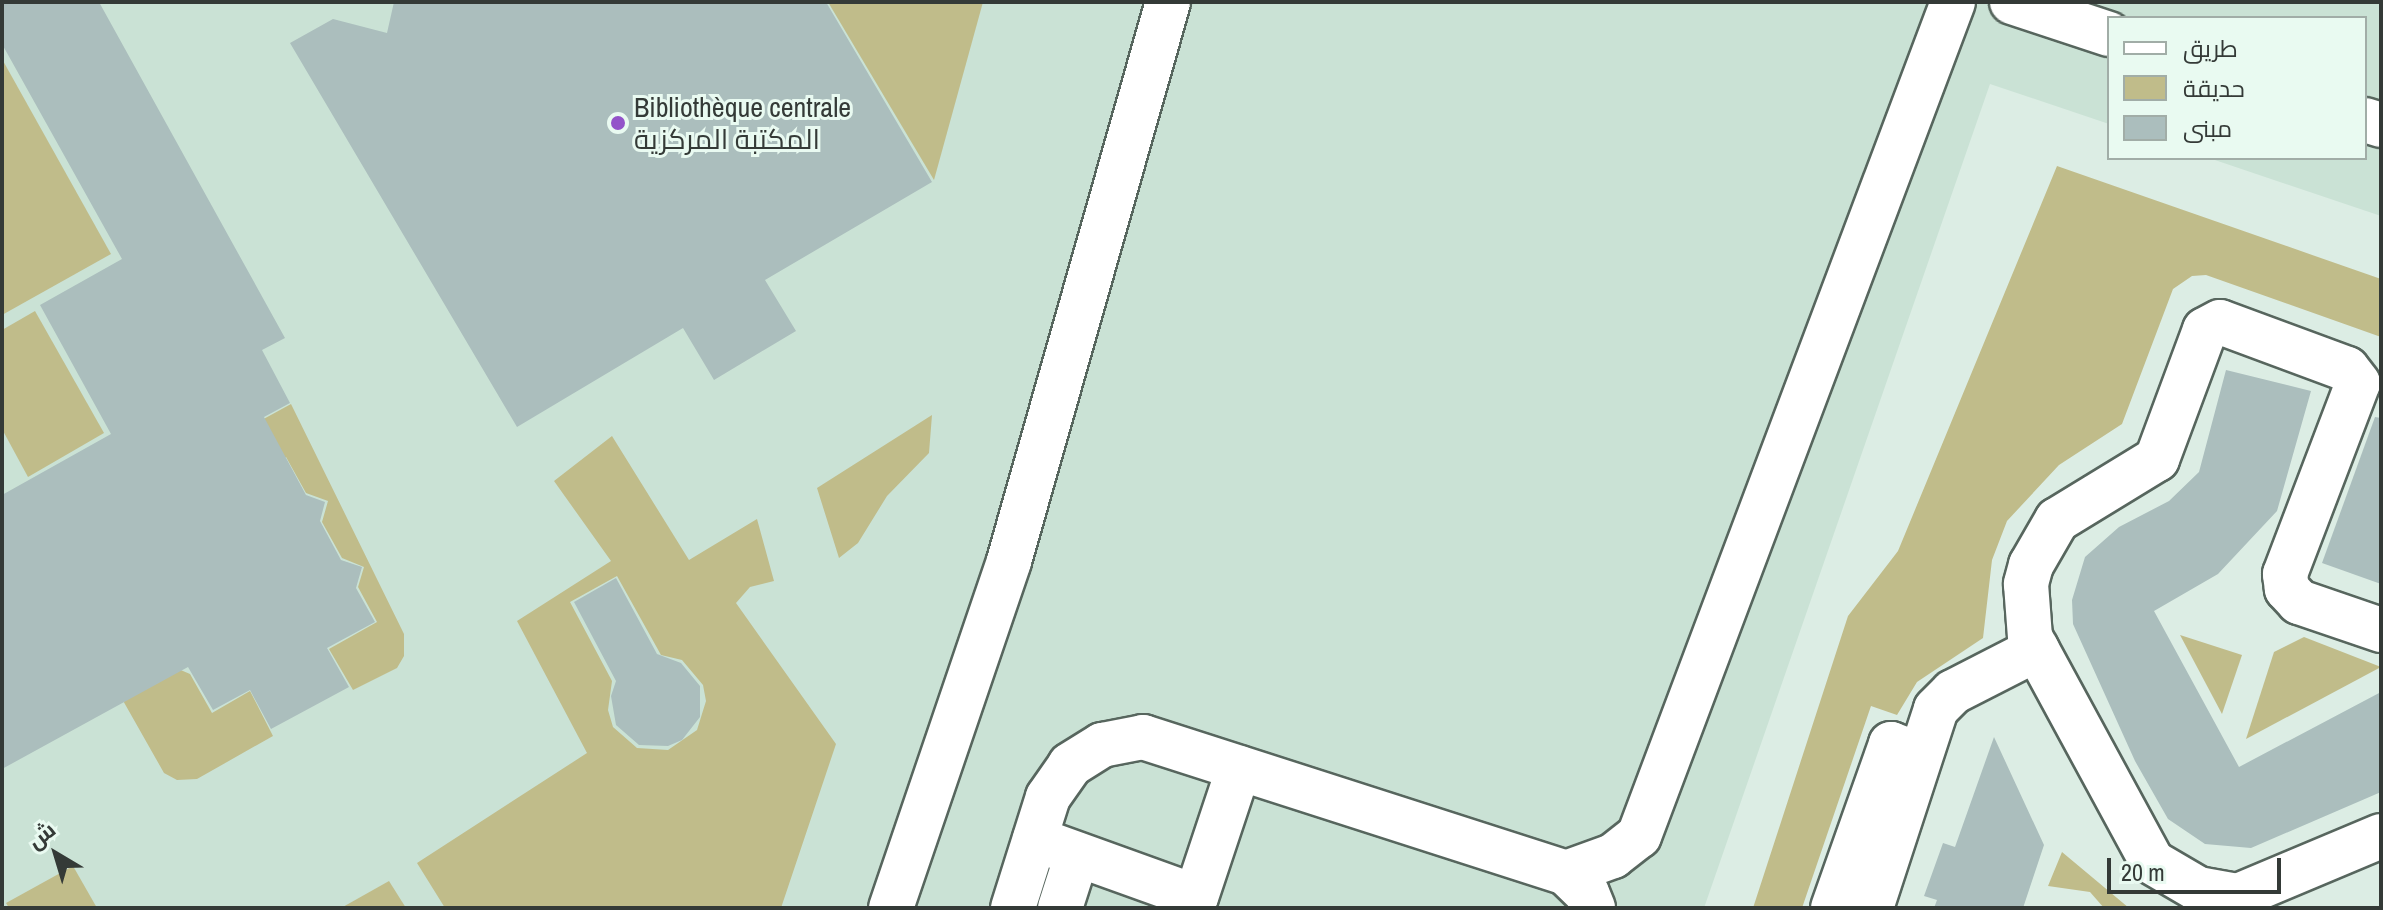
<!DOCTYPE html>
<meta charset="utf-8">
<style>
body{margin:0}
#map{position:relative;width:2383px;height:910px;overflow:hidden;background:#dcede4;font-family:"Archivo Narrow",Cairo,sans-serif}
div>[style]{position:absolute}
.built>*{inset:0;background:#cae2d5}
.green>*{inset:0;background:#c0bc8a}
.building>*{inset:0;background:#abbebd}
.roads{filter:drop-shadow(2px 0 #57665e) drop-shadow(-2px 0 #57665e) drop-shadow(0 2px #57665e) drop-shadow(0 -2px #57665e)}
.minor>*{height:44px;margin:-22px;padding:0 22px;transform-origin:22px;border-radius:22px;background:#fff}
.dots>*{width:22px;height:22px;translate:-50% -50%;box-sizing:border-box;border:4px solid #e9faf1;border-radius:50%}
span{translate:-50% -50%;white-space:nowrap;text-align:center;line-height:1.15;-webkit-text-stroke:6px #e9faf1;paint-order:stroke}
.poi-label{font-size:28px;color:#343a37}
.left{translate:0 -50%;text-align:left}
.frame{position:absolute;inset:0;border:4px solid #343a37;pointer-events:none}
.legend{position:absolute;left:2107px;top:16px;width:260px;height:144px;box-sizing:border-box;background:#e9faf1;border:2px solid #a1ada7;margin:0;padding:10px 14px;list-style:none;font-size:24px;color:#343a37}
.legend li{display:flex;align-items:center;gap:16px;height:40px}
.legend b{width:40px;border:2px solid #a1ada7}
.north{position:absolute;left:16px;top:814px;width:80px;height:80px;-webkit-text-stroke:6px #e9faf1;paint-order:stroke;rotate:322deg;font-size:22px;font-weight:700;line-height:32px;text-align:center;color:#343a37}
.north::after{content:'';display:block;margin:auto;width:28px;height:36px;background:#343a37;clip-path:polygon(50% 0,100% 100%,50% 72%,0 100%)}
.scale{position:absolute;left:2107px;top:858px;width:174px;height:36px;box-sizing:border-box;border:4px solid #343a37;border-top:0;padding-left:10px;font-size:24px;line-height:28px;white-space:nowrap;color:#343a37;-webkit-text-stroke:6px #e9faf1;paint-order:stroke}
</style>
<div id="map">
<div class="built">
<div style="clip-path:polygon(2px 2px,2381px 2px,2381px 216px,2209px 158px,2365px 158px,2365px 18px,2109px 18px,2109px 124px,1990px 84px,1704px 908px,2px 908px)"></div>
</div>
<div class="green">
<div style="clip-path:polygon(829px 2px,983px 2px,934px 180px,828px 2px)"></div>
<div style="clip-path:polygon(2px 59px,111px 254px,2px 315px)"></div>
<div style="clip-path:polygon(2057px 166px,2381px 279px,2381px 337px,2206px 275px,2192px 276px,2173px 289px,2122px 424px,2059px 465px,2007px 521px,1992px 560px,1983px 638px,1917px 682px,1897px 715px,1871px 706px,1802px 908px,1753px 908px,1848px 616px,1898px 551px)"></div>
<div style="clip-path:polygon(35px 311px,104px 433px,28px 477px,2px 429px,2px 330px)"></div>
<div style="clip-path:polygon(291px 404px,404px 634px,404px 656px,397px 668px,353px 690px,329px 649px,377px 622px,358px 587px,364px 567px,342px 558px,322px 522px,328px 501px,306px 493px,286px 457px,239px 481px,218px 444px)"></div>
<div style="clip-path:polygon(932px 415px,929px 453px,887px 496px,858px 543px,839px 558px,817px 488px)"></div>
<div style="clip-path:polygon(evenodd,612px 436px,689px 560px,757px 519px,774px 581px,750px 587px,736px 603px,836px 744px,781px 908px,445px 908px,417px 863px,587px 753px,517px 621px,611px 561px,554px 481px,612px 436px,617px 576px,661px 655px,682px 660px,703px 685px,706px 701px,697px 730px,668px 750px,637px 748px,613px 727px,608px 710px,612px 681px,570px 602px,617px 576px)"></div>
<div style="clip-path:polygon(36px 547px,169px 665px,190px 674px,212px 713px,250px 691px,273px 736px,197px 779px,177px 780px,164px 773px)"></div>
<div style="clip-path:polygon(2180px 635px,2242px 655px,2222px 714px)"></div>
<div style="clip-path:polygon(2304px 637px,2381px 667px,2246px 739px,2274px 652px)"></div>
<div style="clip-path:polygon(2062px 852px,2129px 908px,2104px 908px,2090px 892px,2048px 886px)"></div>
<div style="clip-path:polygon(73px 866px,97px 908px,9px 908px,6px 903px)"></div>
<div style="clip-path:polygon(389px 881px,406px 908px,341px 908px)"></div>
</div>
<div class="building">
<div style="clip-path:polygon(2px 2px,99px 2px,285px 338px,262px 350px,290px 403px,264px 417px,306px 495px,325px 502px,320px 521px,341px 560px,362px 567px,356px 588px,375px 622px,327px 648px,349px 687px,271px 729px,250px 690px,213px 710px,188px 667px,2px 769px,2px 495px,111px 434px,40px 305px,122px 259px,2px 44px)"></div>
<div style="clip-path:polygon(394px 2px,826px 2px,932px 182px,765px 280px,796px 331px,714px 380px,683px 328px,517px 427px,290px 43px,333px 19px,387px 33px)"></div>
<div style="clip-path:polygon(2226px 370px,2311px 391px,2277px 511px,2218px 574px,2154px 611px,2239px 767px,2381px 692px,2381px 792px,2251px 848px,2205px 844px,2168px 819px,2135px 761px,2073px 624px,2072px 600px,2085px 557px,2119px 527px,2169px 501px,2199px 472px)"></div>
<div style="clip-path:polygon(2375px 417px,2381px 418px,2381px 584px,2322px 563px)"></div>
<div style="clip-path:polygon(616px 578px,657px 654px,681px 663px,700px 686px,700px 717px,682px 740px,668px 746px,639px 745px,616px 725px,611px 696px,616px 681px,574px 602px)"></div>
<div style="clip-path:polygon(1994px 737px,2044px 845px,2023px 908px,1934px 908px,1937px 900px,1924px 896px,1943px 843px,1955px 847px)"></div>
</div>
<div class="roads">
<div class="minor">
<div style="left:2012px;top:2px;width:102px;rotate:18.3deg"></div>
<div style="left:2365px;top:120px;width:17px;rotate:17deg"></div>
<div style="left:2381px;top:630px;width:87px;rotate:-161.1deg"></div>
<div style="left:2299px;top:602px;width:18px;rotate:-133deg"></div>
<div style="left:2287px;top:589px;width:15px;rotate:-98deg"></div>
<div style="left:2285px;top:574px;width:204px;rotate:-69.1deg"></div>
<div style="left:2358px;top:383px;width:18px;rotate:-128deg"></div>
<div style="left:2347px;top:369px;width:135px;rotate:-159.7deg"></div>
<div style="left:2220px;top:322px;width:17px;rotate:152deg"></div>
<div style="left:2205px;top:330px;width:138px;rotate:110.4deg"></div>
<div style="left:2157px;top:459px;width:117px;rotate:148.6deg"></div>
<div style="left:2057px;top:520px;width:52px;rotate:120deg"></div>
<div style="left:2031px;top:565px;width:20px;rotate:105deg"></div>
<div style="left:2026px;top:584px;width:53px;rotate:85.7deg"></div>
<div style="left:2030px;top:637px;width:256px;rotate:61.5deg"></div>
<div style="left:2152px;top:862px;width:53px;rotate:30.4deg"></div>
<div style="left:2198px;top:889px;width:41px;rotate:9.9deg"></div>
<div style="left:2238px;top:896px;width:155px;rotate:-22.8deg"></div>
<div style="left:1035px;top:839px;width:171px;rotate:19.8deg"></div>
<div style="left:1196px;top:897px;width:136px;rotate:-71.6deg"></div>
<div style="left:1566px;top:873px;width:50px;rotate:-19.9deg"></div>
<div style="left:1613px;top:856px;width:33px;rotate:-38deg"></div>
<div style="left:1639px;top:836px;width:891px;rotate:-69.37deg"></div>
<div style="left:891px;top:908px;width:367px;rotate:-71.2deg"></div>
<div style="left:1009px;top:561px;width:581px;rotate:-74.12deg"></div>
<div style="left:1013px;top:908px;width:116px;rotate:-72.5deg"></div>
<div style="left:1048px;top:797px;width:39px;rotate:-55deg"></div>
<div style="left:1070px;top:765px;width:38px;rotate:-32deg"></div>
<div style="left:1102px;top:745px;width:42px;rotate:-11deg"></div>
<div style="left:1143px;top:737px;width:444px;rotate:17.8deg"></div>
<div style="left:1566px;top:873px;width:29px;rotate:44deg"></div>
<div style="left:1587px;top:893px;width:16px;rotate:68deg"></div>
<div style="left:1060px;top:908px;width:56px;rotate:-72.2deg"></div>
<div style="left:1833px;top:908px;width:174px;rotate:-70.5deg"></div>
<div style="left:1891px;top:744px;width:31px;rotate:21deg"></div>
<div style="left:1871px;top:908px;width:209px;rotate:-71.9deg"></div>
<div style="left:1936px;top:709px;width:24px;rotate:-45deg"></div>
<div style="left:1953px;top:692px;width:94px;rotate:-27.1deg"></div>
</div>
</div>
<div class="dots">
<div style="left:618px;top:123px;background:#9353c9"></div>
</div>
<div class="poi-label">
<span class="left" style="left:634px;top:123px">Bibliothèque centrale<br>المكتبة المركزية</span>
</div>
<div class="frame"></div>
<ul class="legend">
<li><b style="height:10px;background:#fff"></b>طريق</li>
<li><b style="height:22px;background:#c0bc8a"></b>حديقة</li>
<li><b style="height:22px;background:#abbebd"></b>مبنى</li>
</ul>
<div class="north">ش</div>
<div class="scale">20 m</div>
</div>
